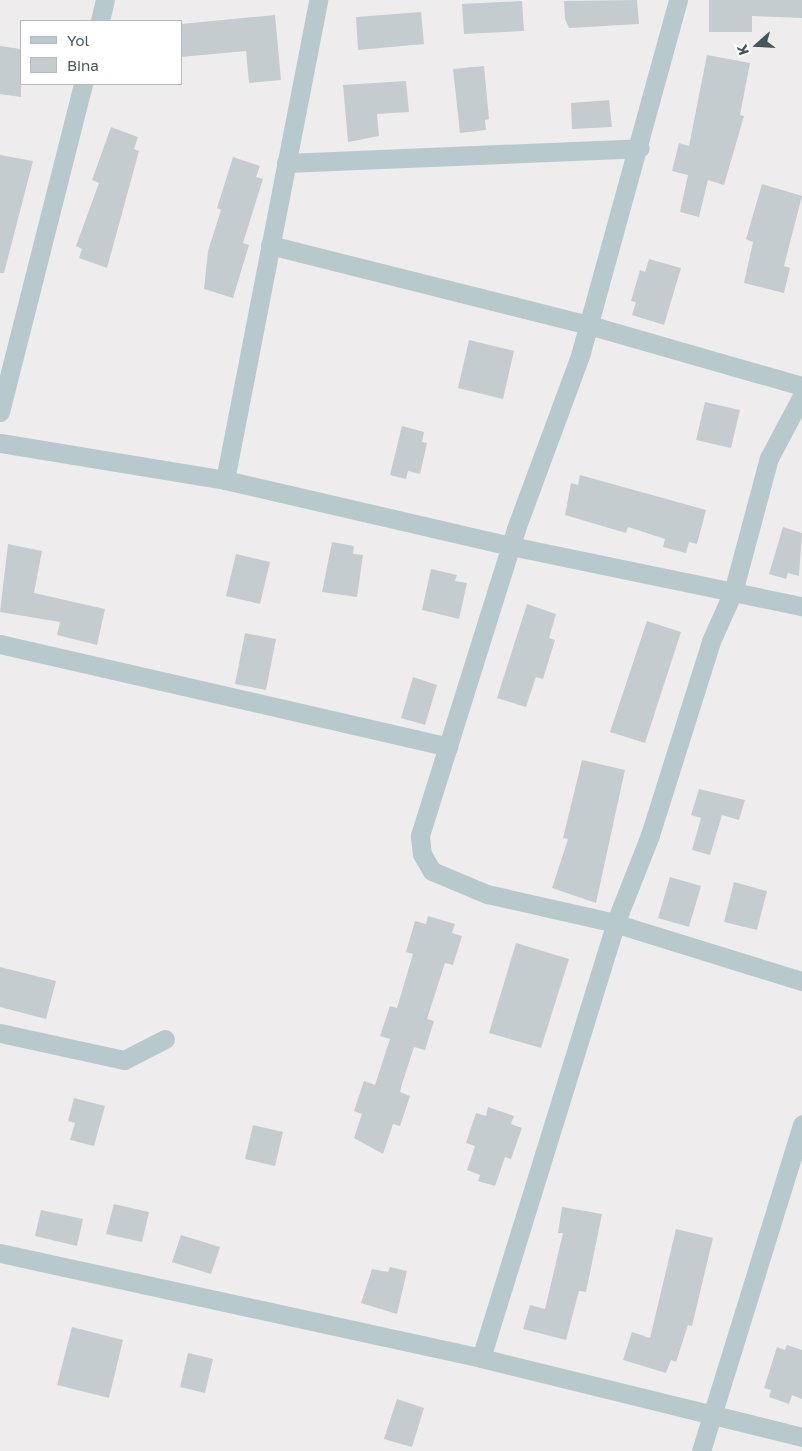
<!DOCTYPE html>
<style>
body{margin:0}
#map{position:relative;width:802px;height:1451px;overflow:hidden;background:#efeced;font-family:"Golos Text",sans-serif}
div>[style]{position:absolute}
.building>*{inset:0;background:#c5ccd0}
.minor>*{height:19px;margin:-9.5px;padding:0 9.5px;transform-origin:9.5px;border-radius:9.5px;background:#b8c9ce}
span{translate:-50% -50%;white-space:nowrap;text-align:center;line-height:1.15;-webkit-text-stroke:4px #fff;paint-order:stroke}
.legend{position:absolute;left:20px;top:20px;width:162px;height:65px;box-sizing:border-box;background:#fff;border:1px solid #b4bbbe;margin:0;padding:6px 9px;list-style:none;font-size:15px;color:#43565c}
.legend li{display:flex;align-items:center;gap:10px;height:25px}
.legend b{width:25px;border:1px solid #b4bbbe}
.north{position:absolute;left:732px;top:20px;width:50px;height:50px;-webkit-text-stroke:4px #fff;paint-order:stroke;rotate:251deg;font-size:14px;font-weight:700;line-height:20px;text-align:center;color:#43565c}
.north::after{content:'';display:block;margin:auto;width:18px;height:22px;background:#43565c;clip-path:polygon(50% 0,100% 100%,50% 72%,0 100%)}
</style>
<div id="map">
<div class="building">
<div style="clip-path:polygon(637px 0,639px 24px,569px 28px,565px 19px,564px 1px)"></div>
<div style="clip-path:polygon(709px 0,802px 0,802px 18px,752px 16px,752px 32px,709px 32px)"></div>
<div style="clip-path:polygon(522px 1px,524px 31px,464px 34px,462px 4px)"></div>
<div style="clip-path:polygon(421px 12px,424px 44px,358px 50px,356px 17px)"></div>
<div style="clip-path:polygon(275px 15px,281px 80px,249px 83px,246px 51px,181px 57px,181px 24px)"></div>
<div style="clip-path:polygon(0 46px,21px 49px,21px 97px,0 94px)"></div>
<div style="clip-path:polygon(707px 55px,750px 63px,740px 115px,744px 116px,724px 185px,708px 180px,699px 217px,680px 212px,688px 175px,672px 171px,679px 143px,689px 146px)"></div>
<div style="clip-path:polygon(484px 66px,489px 119px,485px 120px,486px 130px,460px 133px,453px 69px)"></div>
<div style="clip-path:polygon(406px 81px,409px 112px,377px 114px,379px 136px,348px 142px,343px 85px)"></div>
<div style="clip-path:polygon(609px 100px,612px 127px,572px 129px,571px 103px)"></div>
<div style="clip-path:polygon(111px 127px,138px 137px,134px 149px,139px 151px,107px 268px,79px 258px,82px 249px,76px 246px,99px 183px,92px 180px)"></div>
<div style="clip-path:polygon(0 155px,33px 161px,4px 273px,0 273px)"></div>
<div style="clip-path:polygon(233px 157px,260px 166px,256px 177px,263px 179px,243px 243px,249px 245px,233px 298px,204px 289px,208px 251px,221px 210px,217px 208px)"></div>
<div style="clip-path:polygon(762px 184px,802px 196px,784px 266px,790px 268px,784px 293px,744px 283px,753px 242px,746px 239px)"></div>
<div style="clip-path:polygon(649px 259px,681px 268px,664px 325px,632px 315px,636px 302px,631px 301px,640px 270px,645px 272px)"></div>
<div style="clip-path:polygon(469px 340px,514px 351px,503px 399px,458px 388px)"></div>
<div style="clip-path:polygon(705px 402px,740px 410px,731px 448px,696px 440px)"></div>
<div style="clip-path:polygon(402px 426px,424px 432px,422px 442px,427px 443px,420px 474px,408px 471px,406px 479px,390px 475px)"></div>
<div style="clip-path:polygon(580px 475px,706px 510px,697px 544px,689px 542px,686px 553px,663px 547px,665px 539px,628px 527px,626px 533px,565px 515px,571px 483px,578px 485px)"></div>
<div style="clip-path:polygon(783px 527px,802px 533px,799px 576px,788px 573px,786px 579px,769px 574px)"></div>
<div style="clip-path:polygon(332px 542px,354px 546px,353px 554px,363px 555px,357px 597px,322px 592px)"></div>
<div style="clip-path:polygon(8px 544px,42px 551px,34px 593px,105px 609px,97px 645px,57px 635px,60px 622px,0 612px)"></div>
<div style="clip-path:polygon(236px 554px,270px 562px,260px 604px,226px 596px)"></div>
<div style="clip-path:polygon(431px 569px,457px 575px,455px 581px,467px 583px,459px 619px,422px 610px)"></div>
<div style="clip-path:polygon(527px 604px,556px 614px,549px 638px,555px 640px,543px 679px,536px 677px,526px 707px,497px 698px)"></div>
<div style="clip-path:polygon(647px 621px,681px 632px,645px 743px,610px 732px)"></div>
<div style="clip-path:polygon(245px 633px,276px 639px,266px 690px,235px 684px)"></div>
<div style="clip-path:polygon(413px 677px,437px 685px,425px 725px,401px 718px)"></div>
<div style="clip-path:polygon(582px 760px,625px 770px,596px 903px,552px 888px,568px 839px,563px 838px)"></div>
<div style="clip-path:polygon(699px 789px,745px 800px,739px 820px,722px 815px,710px 855px,692px 850px,701px 818px,691px 815px)"></div>
<div style="clip-path:polygon(670px 877px,701px 886px,689px 927px,658px 918px)"></div>
<div style="clip-path:polygon(734px 882px,767px 891px,757px 930px,724px 922px)"></div>
<div style="clip-path:polygon(428px 916px,455px 924px,452px 933px,462px 936px,453px 965px,445px 963px,427px 1019px,434px 1021px,425px 1050px,414px 1047px,402px 1084px,400px 1092px,410px 1096px,400px 1126px,393px 1124px,383px 1154px,354px 1138px,362px 1114px,354px 1111px,364px 1081px,375px 1085px,387px 1048px,390px 1039px,380px 1036px,390px 1006px,397px 1008px,413px 954px,406px 952px,415px 921px,426px 924px)"></div>
<div style="clip-path:polygon(516px 943px,569px 959px,541px 1048px,489px 1033px)"></div>
<div style="clip-path:polygon(0 967px,56px 981px,46px 1019px,0 1007px)"></div>
<div style="clip-path:polygon(74px 1098px,105px 1106px,94px 1146px,70px 1140px,75px 1123px,68px 1121px)"></div>
<div style="clip-path:polygon(488px 1107px,514px 1116px,511px 1124px,522px 1128px,511px 1159px,505px 1157px,495px 1186px,478px 1181px,480px 1175px,467px 1170px,475px 1146px,466px 1143px,476px 1113px,486px 1116px)"></div>
<div style="clip-path:polygon(253px 1125px,283px 1132px,275px 1166px,245px 1159px)"></div>
<div style="clip-path:polygon(114px 1204px,149px 1212px,142px 1242px,106px 1234px)"></div>
<div style="clip-path:polygon(562px 1207px,602px 1214px,586px 1292px,579px 1291px,566px 1340px,523px 1329px,530px 1305px,545px 1309px,563px 1233px,558px 1233px)"></div>
<div style="clip-path:polygon(41px 1210px,83px 1219px,77px 1246px,35px 1236px)"></div>
<div style="clip-path:polygon(676px 1229px,713px 1238px,692px 1326px,688px 1325px,676px 1362px,671px 1360px,666px 1373px,623px 1360px,632px 1332px,650px 1338px)"></div>
<div style="clip-path:polygon(181px 1235px,220px 1247px,211px 1274px,172px 1262px)"></div>
<div style="clip-path:polygon(390px 1267px,407px 1271px,397px 1314px,361px 1303px,372px 1269px,388px 1272px)"></div>
<div style="clip-path:polygon(72px 1327px,123px 1340px,109px 1398px,57px 1385px)"></div>
<div style="clip-path:polygon(787px 1345px,802px 1350px,802px 1399px,792px 1395px,789px 1404px,769px 1397px,771px 1390px,764px 1388px,777px 1347px,785px 1350px)"></div>
<div style="clip-path:polygon(188px 1353px,213px 1359px,205px 1393px,180px 1387px)"></div>
<div style="clip-path:polygon(397px 1399px,424px 1408px,412px 1447px,384px 1439px)"></div>
</div>
<div class="minor">
<div style="left:678px;top:0;width:366px;rotate:105.4deg"></div>
<div style="left:581px;top:353px;width:188px;rotate:110.3deg"></div>
<div style="left:516px;top:529px;width:322px;rotate:107.4deg"></div>
<div style="left:420px;top:836px;width:18px;rotate:84deg"></div>
<div style="left:422px;top:854px;width:20px;rotate:60deg"></div>
<div style="left:432px;top:871px;width:60px;rotate:22.7deg"></div>
<div style="left:487px;top:894px;width:127px;rotate:12.7deg"></div>
<div style="left:611px;top:922px;width:200px;rotate:17.2deg"></div>
<div style="left:100px;top:21px;width:22px;rotate:-77deg"></div>
<div style="left:286px;top:163px;width:354px;rotate:-2.4deg"></div>
<div style="left:270px;top:245px;width:329px;rotate:14.1deg"></div>
<div style="left:589px;top:325px;width:222px;rotate:16deg"></div>
<div style="left:0;top:412px;width:338px;rotate:-75.8deg"></div>
<div style="left:0;top:443px;width:228px;rotate:9.3deg"></div>
<div style="left:225px;top:480px;width:294px;rotate:13deg"></div>
<div style="left:511px;top:546px;width:297px;rotate:11.7deg"></div>
<div style="left:225px;top:480px;width:489px;rotate:-79deg"></div>
<div style="left:0;top:644px;width:460px;rotate:12.9deg"></div>
<div style="left:0;top:1033px;width:127px;rotate:12.3deg"></div>
<div style="left:124px;top:1060px;width:46px;rotate:-27.1deg"></div>
<div style="left:0;top:1253px;width:492px;rotate:12.3deg"></div>
<div style="left:481px;top:1358px;width:454px;rotate:-72.8deg"></div>
<div style="left:615px;top:924px;width:96px;rotate:-68.5deg"></div>
<div style="left:650px;top:835px;width:203px;rotate:-72.5deg"></div>
<div style="left:711px;top:641px;width:54px;rotate:-65.8deg"></div>
<div style="left:733px;top:592px;width:139px;rotate:-75deg"></div>
<div style="left:769px;top:458px;width:70px;rotate:-62deg"></div>
<div style="left:481px;top:1358px;width:331px;rotate:13.8deg"></div>
<div style="left:701px;top:1451px;width:342px;rotate:-72.8deg"></div>
</div>
<ul class="legend">
<li><b style="height:6px;background:#b8c9ce"></b>Yol</li>
<li><b style="height:14px;background:#c5ccd0"></b>Bina</li>
</ul>
<div class="north">K</div>
</div>
